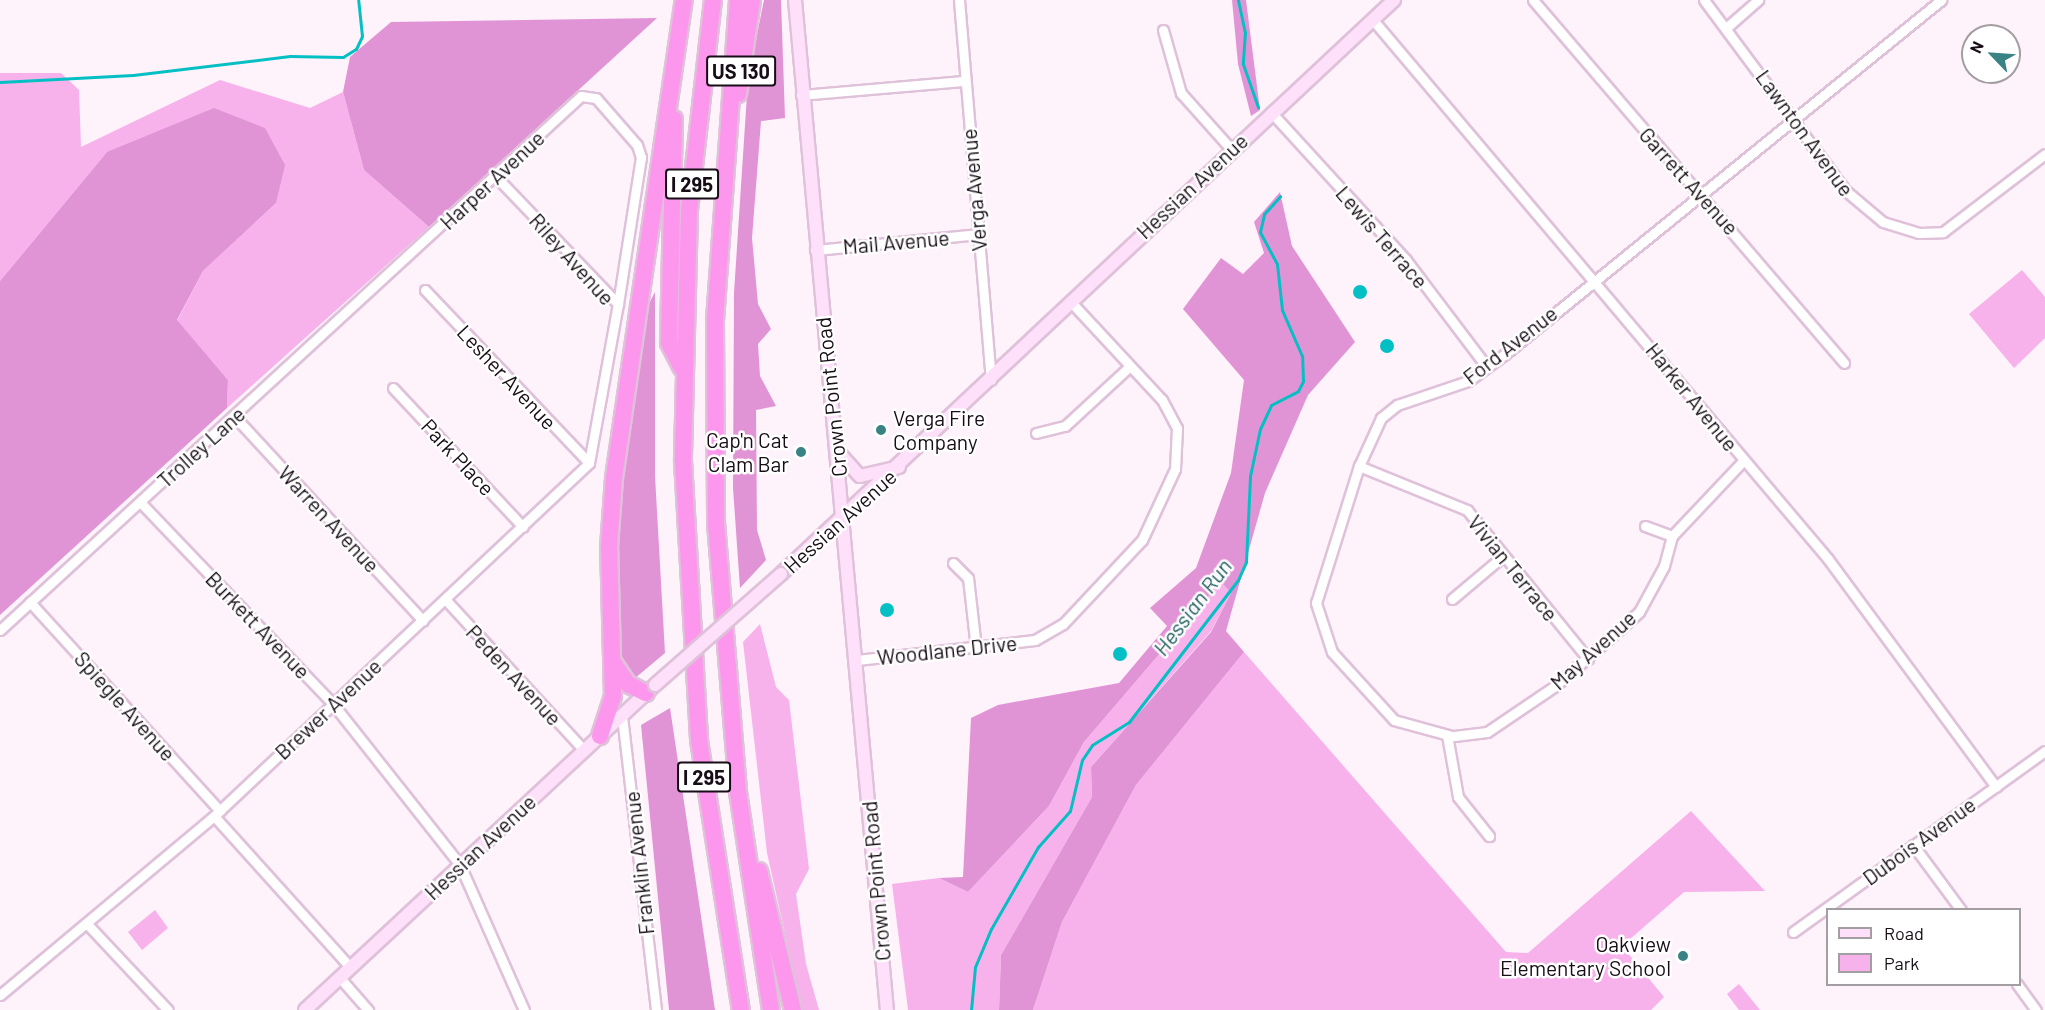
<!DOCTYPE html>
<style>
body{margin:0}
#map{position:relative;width:2045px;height:1010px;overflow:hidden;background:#fef2fb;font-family:Barlow,sans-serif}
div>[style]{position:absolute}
.green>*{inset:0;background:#f7b2eb}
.forest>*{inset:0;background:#e194d5}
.water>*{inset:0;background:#04c0c5}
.round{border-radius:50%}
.stream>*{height:3px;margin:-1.5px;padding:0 1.5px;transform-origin:1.5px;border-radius:1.5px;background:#04c0c5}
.roads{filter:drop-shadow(2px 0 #dfc1d9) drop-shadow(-2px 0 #dfc1d9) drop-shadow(0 2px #dfc1d9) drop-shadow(0 -2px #dfc1d9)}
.street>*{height:9px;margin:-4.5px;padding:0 4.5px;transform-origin:4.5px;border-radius:4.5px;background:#fff}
.secondary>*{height:12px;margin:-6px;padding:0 6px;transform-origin:6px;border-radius:6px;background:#fee0fa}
.highway>*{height:16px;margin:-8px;padding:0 8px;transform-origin:8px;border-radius:8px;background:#fd97ee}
.bridges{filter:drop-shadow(2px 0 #dfc1d9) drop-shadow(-2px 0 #dfc1d9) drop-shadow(0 2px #dfc1d9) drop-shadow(0 -2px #dfc1d9)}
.secondary-bridge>*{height:12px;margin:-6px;padding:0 6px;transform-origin:6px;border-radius:6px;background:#fee0fa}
.dots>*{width:16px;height:16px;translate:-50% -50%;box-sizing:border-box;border:3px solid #fff;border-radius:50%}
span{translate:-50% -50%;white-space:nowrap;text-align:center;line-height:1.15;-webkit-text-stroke:5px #fff;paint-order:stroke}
.shield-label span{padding:2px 4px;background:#fff;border:2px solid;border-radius:4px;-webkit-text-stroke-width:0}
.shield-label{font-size:20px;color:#170d16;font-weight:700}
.street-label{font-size:21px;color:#170d16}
.poi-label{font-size:21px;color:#170d16}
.left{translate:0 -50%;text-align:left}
.right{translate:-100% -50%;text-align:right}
.water-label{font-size:22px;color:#225f61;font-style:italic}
.legend{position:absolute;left:1826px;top:908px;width:195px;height:78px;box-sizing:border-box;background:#fff;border:2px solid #a29ea2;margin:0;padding:8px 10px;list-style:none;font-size:18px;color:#170d16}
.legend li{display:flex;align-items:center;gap:12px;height:30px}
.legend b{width:30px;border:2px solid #a29ea2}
.north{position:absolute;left:1961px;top:24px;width:60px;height:60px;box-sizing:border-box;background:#fff;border:2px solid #a29ea2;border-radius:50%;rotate:295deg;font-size:16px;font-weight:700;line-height:24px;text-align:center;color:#170d16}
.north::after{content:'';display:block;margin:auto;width:21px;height:27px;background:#3a8385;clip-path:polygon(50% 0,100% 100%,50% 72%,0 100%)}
</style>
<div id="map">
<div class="green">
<div style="clip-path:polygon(0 73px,61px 73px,79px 90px,81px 147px,220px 80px,310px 108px,343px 92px,364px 170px,429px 227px,227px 408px,228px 380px,177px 321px,203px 271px,276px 203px,107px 152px,0 281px)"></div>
<div style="clip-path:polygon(2022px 270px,2045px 297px,2045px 338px,2014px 368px,1969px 314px)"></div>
<div style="clip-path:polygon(1221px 582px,1231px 593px,1211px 631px,1091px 767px,1092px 797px,1001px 955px,999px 1010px,908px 1010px,892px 884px,939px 878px,968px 892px,1049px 806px,1084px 742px)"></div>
<div style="clip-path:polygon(760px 624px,776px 687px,789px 700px,809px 869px,796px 894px,806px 964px,819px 1010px,802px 1010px,767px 853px,743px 642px)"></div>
<div style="clip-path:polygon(1244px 652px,1506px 952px,1528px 953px,1691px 811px,1765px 891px,1684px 892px,1622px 946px,1664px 997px,1651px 1010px,1033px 1010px,1062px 922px,1136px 785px)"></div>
<div style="clip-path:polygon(155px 910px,168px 928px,142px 950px,128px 932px)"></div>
<div style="clip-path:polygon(1739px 984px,1760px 1010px,1739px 1010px,1727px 994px)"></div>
</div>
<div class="forest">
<div style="clip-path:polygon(764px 0,781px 0,785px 118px,761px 121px,752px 238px,758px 304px,771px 329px,758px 344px,760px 376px,776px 406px,756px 410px,757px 530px,766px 560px,740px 588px,733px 488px,734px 293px,748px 79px)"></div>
<div style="clip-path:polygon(1232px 0,1246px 0,1260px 110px,1251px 116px,1238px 64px)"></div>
<div style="clip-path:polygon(657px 18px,429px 227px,364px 170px,343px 92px,350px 57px,391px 22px)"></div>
<div style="clip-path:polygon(214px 108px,265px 128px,285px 165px,276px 203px,203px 271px,177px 320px,228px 380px,227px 408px,0 615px,0 281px,107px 152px)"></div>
<div style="clip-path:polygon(1280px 192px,1292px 246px,1355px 342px,1308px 395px,1265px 493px,1226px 631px,1244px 652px,1136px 785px,1062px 922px,1033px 1010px,999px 1010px,1001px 955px,1092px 797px,1091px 767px,1211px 632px,1231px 593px,1221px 582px,1084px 742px,1049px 806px,968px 892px,939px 878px,963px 877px,971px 718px,998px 705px,1119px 683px,1167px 626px,1150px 608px,1196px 568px,1231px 473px,1244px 380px,1183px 309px,1221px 258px,1243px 274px,1264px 253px,1254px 222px)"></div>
<div style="clip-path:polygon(655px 292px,655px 476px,665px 653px,634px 679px,622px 670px,619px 654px,617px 521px,643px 315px)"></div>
<div style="clip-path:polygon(670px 708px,715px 1010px,669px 1010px,641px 725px)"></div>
</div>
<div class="water">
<div class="round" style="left:1353px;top:285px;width:14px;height:14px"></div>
<div class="round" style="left:1380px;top:339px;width:14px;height:14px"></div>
<div class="round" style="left:880px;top:603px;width:14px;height:14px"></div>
<div class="round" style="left:1113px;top:647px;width:14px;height:14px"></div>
</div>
<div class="stream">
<div style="left:1238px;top:0;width:33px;rotate:78deg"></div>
<div style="left:1245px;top:32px;width:32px;rotate:94deg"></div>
<div style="left:1243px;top:64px;width:46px;rotate:70.8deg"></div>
<div style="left:0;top:82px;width:133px;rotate:-3deg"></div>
<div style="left:133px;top:75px;width:158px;rotate:-6.9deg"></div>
<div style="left:290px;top:56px;width:53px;rotate:1.1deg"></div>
<div style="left:343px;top:57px;width:15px;rotate:-32deg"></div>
<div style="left:356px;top:49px;width:14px;rotate:-65deg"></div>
<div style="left:362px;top:36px;width:36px;rotate:-96deg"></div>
<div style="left:971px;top:1010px;width:43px;rotate:-84.7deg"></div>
<div style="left:975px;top:967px;width:41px;rotate:-67.2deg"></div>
<div style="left:991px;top:929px;width:95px;rotate:-60.2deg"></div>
<div style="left:1038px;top:847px;width:48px;rotate:-48.4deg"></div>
<div style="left:1070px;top:811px;width:52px;rotate:-76.8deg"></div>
<div style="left:1082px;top:760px;width:18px;rotate:-56deg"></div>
<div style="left:1092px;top:745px;width:44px;rotate:-31.9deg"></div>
<div style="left:1129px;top:722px;width:179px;rotate:-52.5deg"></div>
<div style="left:1238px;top:580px;width:20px;rotate:-66deg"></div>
<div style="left:1246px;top:562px;width:86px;rotate:-87.3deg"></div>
<div style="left:1250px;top:476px;width:48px;rotate:-78deg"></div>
<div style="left:1260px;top:429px;width:26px;rotate:-65deg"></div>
<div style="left:1271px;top:405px;width:30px;rotate:-27deg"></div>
<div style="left:1298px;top:391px;width:11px;rotate:-63deg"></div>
<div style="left:1303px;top:381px;width:25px;rotate:-92deg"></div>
<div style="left:1302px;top:356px;width:50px;rotate:-113.5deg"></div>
<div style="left:1282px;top:310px;width:46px;rotate:-96.2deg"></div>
<div style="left:1277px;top:264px;width:36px;rotate:-118deg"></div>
<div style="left:1260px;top:232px;width:18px;rotate:-77deg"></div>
<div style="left:1264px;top:214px;width:24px;rotate:-48deg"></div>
</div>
<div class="roads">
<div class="street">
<div style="left:959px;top:0;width:381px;rotate:85.2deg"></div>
<div style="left:1533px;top:0;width:478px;rotate:49.4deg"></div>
<div style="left:1704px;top:0;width:238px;rotate:53.4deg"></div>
<div style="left:1846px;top:191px;width:48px;rotate:40deg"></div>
<div style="left:1883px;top:222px;width:38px;rotate:17deg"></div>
<div style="left:1919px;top:233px;width:24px;rotate:-2deg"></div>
<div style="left:1943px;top:232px;width:128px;rotate:-37.4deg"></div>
<div style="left:1373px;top:20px;width:705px;rotate:49.83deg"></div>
<div style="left:1828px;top:559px;width:283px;rotate:53.6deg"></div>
<div style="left:1726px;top:28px;width:43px;rotate:-41.2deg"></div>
<div style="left:1163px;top:30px;width:66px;rotate:74.1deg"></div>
<div style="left:1181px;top:93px;width:75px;rotate:48.2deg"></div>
<div style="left:801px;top:95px;width:164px;rotate:-4.9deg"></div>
<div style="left:1271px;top:112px;width:200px;rotate:47.6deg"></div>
<div style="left:1406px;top:260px;width:134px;rotate:52.9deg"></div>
<div style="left:815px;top:250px;width:163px;rotate:-5.6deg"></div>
<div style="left:425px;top:290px;width:238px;rotate:46.5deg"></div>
<div style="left:393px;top:388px;width:190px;rotate:46.9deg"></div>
<div style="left:235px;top:417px;width:277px;rotate:47.3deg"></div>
<div style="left:1036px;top:433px;width:30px;rotate:-14deg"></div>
<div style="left:1065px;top:426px;width:87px;rotate:-42.7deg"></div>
<div style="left:1743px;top:461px;width:103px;rotate:133.4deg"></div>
<div style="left:1672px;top:536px;width:31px;rotate:105deg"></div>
<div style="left:1664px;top:566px;width:52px;rotate:118.5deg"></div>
<div style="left:1639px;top:612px;width:112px;rotate:138.6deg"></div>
<div style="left:1555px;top:686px;width:82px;rotate:145.9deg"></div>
<div style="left:1487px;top:732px;width:35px;rotate:173deg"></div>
<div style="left:1452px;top:736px;width:60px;rotate:-164.6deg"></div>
<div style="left:1394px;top:720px;width:92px;rotate:-132.4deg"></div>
<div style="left:1332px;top:652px;width:52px;rotate:-108.1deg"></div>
<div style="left:1316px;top:603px;width:144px;rotate:-72.6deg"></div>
<div style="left:1359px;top:466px;width:53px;rotate:-65.4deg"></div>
<div style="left:1381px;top:418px;width:21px;rotate:-39deg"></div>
<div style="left:1397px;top:405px;width:75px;rotate:-18.7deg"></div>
<div style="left:1468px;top:381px;width:46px;rotate:-36.1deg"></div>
<div style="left:1505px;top:354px;width:562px;rotate:-39.07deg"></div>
<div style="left:1359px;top:466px;width:117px;rotate:22.2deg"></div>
<div style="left:1467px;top:510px;width:192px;rotate:50.9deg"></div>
<div style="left:141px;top:503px;width:278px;rotate:46.3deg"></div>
<div style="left:333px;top:704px;width:205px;rotate:51.7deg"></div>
<div style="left:460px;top:865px;width:158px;rotate:66.2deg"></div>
<div style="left:1645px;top:526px;width:29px;rotate:20deg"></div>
<div style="left:953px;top:563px;width:21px;rotate:45deg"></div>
<div style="left:968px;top:578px;width:70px;rotate:83.5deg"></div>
<div style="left:445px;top:599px;width:205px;rotate:47.4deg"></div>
<div style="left:1452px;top:599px;width:67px;rotate:-40.1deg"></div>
<div style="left:30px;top:602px;width:282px;rotate:47.7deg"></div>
<div style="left:0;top:630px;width:789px;rotate:-42.59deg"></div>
<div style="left:581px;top:96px;width:15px;rotate:8deg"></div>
<div style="left:596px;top:98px;width:62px;rotate:48.9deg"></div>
<div style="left:637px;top:145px;width:13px;rotate:72deg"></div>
<div style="left:641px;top:157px;width:149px;rotate:98.9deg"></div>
<div style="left:857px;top:660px;width:179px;rotate:-6.4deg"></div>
<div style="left:1035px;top:640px;width:32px;rotate:-30deg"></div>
<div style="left:1063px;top:624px;width:115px;rotate:-46.8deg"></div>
<div style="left:1142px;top:540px;width:78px;rotate:-65.1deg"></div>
<div style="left:1175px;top:469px;width:41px;rotate:-87.2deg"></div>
<div style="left:1177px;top:428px;width:32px;rotate:-118deg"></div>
<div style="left:1162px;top:400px;width:135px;rotate:-132.9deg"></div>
<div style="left:622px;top:716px;width:296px;rotate:83.4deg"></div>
<div style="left:1447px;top:735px;width:63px;rotate:79.9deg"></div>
<div style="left:1458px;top:797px;width:50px;rotate:51.5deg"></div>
<div style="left:214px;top:816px;width:203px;rotate:48deg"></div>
<div style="left:1913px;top:845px;width:81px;rotate:53.6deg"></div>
<div style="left:89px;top:926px;width:115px;rotate:46.8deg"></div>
<div style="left:1793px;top:932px;width:310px;rotate:-35.7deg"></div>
<div style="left:340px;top:978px;width:43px;rotate:48.8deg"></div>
<div style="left:2017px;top:984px;width:32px;rotate:54deg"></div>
<div style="left:0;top:995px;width:279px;rotate:-39.9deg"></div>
<div style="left:214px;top:816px;width:515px;rotate:-43.27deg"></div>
<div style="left:589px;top:463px;width:162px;rotate:-79.7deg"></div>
<div style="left:618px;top:304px;width:175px;rotate:-133.8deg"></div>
</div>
<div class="secondary">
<div style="left:795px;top:0;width:1014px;rotate:84.8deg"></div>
<div style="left:839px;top:453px;width:31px;rotate:48deg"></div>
<div style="left:860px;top:476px;width:40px;rotate:-13deg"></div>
<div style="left:781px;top:574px;width:840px;rotate:-43.12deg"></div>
<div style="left:305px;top:1010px;width:473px;rotate:-42.9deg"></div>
</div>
<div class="highway">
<div style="left:713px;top:0;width:212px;rotate:96.5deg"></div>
<div style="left:689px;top:211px;width:250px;rotate:91.4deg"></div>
<div style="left:683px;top:461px;width:279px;rotate:86.7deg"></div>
<div style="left:699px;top:740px;width:273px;rotate:81.2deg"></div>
<div style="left:738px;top:0;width:323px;rotate:94.1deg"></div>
<div style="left:715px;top:322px;width:201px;rotate:89.7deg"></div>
<div style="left:716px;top:523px;width:270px;rotate:85.3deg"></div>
<div style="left:738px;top:792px;width:220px;rotate:81.4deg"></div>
<div style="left:738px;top:94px;width:95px;rotate:-81.5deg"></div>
<div style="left:674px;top:119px;width:224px;rotate:91.3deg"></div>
<div style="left:669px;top:343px;width:28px;rotate:63deg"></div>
<div style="left:613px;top:662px;width:27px;rotate:56deg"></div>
<div style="left:628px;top:684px;width:20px;rotate:27deg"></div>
<div style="left:600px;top:736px;width:42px;rotate:-72deg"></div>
<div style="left:613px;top:696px;width:148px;rotate:-91.5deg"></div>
<div style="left:609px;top:548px;width:70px;rotate:-85.9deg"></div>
<div style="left:614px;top:478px;width:483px;rotate:-81.7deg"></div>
<div style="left:759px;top:871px;width:143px;rotate:76.3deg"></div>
</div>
</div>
<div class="bridges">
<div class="secondary-bridge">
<div style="left:655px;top:685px;width:168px;rotate:-41.4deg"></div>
</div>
</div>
<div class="dots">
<div style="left:881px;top:430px;background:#3a8385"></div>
<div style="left:801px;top:452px;background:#3a8385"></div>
<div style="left:1683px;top:956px;background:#3a8385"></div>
</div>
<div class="shield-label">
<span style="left:741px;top:71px">US 130</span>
<span style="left:692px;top:184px">I 295</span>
<span style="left:704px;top:777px">I 295</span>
</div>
<div class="street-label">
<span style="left:1805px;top:133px;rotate:54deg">Lawnton Avenue</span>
<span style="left:492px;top:180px;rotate:-43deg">Harper Avenue</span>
<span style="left:1689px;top:181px;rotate:48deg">Garrett Avenue</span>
<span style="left:1192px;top:186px;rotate:-43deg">Hessian Avenue</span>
<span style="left:974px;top:190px;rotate:-95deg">Verga Avenue</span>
<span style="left:1382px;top:237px;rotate:49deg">Lewis Terrace</span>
<span style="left:896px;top:242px;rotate:-5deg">Mail Avenue</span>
<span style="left:572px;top:259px;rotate:48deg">Riley Avenue</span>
<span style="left:1510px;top:345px;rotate:-38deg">Ford Avenue</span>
<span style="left:507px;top:377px;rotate:47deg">Lesher Avenue</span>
<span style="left:831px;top:397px;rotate:-96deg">Crown Point Road</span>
<span style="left:1692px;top:397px;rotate:51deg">Harker Avenue</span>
<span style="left:201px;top:447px;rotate:-42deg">Trolley Lane</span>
<span style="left:458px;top:457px;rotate:47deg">Park Place</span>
<span style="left:329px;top:519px;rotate:47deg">Warren Avenue</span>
<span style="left:840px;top:521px;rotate:-42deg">Hessian Avenue</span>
<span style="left:1513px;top:568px;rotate:51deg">Vivian Terrace</span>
<span style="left:258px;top:625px;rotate:46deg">Burkett Avenue</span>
<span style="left:947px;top:650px;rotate:-6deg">Woodlane Drive</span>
<span style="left:1593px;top:650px;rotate:-42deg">May Avenue</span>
<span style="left:514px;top:675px;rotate:47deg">Peden Avenue</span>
<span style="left:125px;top:706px;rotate:48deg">Spiegle Avenue</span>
<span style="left:328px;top:709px;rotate:-43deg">Brewer Avenue</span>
<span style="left:1919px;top:841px;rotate:-36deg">Dubois Avenue</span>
<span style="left:480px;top:847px;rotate:-43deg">Hessian Avenue</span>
<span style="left:639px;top:863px;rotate:-96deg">Franklin Avenue</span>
<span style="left:876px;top:881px;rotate:-95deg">Crown Point Road</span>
</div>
<div class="poi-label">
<span class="left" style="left:893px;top:430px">Verga Fire<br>Company</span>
<span class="right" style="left:789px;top:452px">Cap'n Cat<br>Clam Bar</span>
<span class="right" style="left:1671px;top:956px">Oakview<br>Elementary School</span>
</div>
<div class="water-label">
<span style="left:1192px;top:607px;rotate:-53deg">Hessian Run</span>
</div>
<ul class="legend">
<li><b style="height:8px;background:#fee0fa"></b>Road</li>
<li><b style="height:16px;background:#f7b2eb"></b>Park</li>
</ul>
<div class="north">N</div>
</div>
